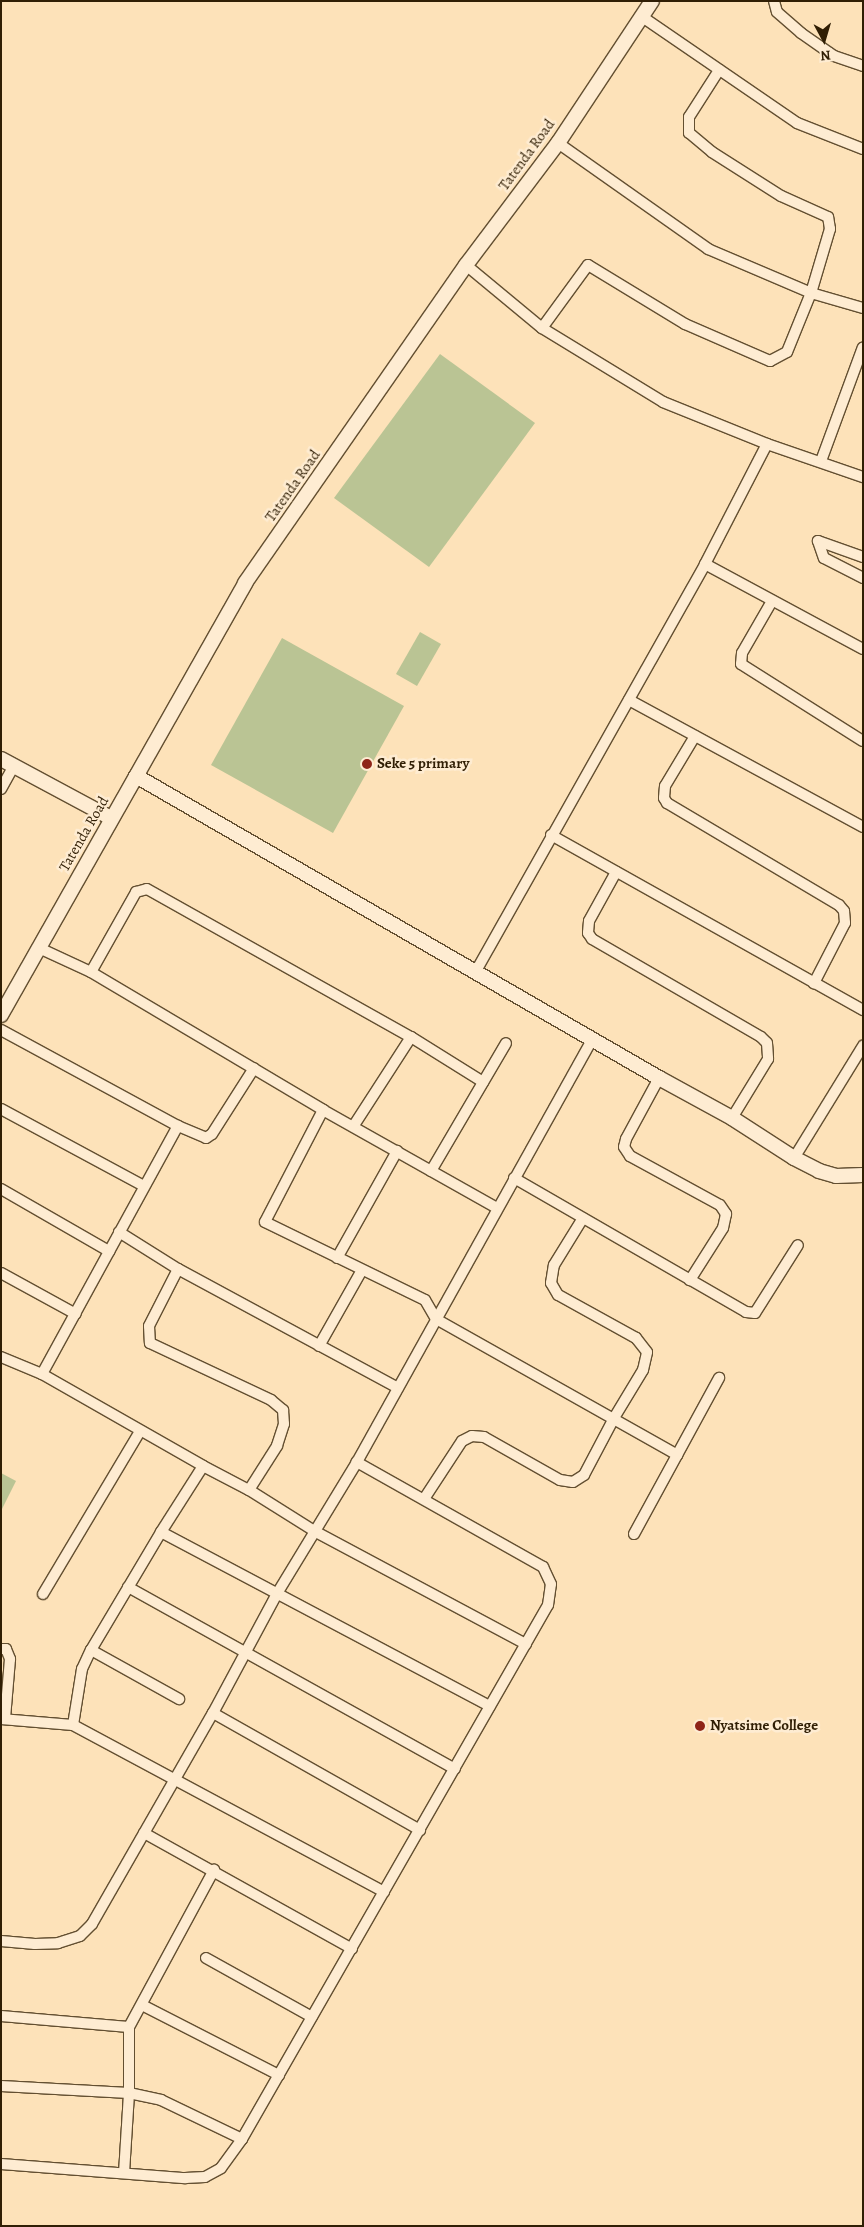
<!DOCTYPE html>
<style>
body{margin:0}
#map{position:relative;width:864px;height:2227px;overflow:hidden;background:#fde2b9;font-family:Alegreya,serif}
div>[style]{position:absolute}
.green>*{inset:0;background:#bac494}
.roads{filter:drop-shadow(1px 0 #634f31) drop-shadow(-1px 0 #634f31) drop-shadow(0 1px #634f31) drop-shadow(0 -1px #634f31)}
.street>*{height:10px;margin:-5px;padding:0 5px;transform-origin:5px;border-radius:5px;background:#feecd2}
.secondary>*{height:14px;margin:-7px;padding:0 7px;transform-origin:7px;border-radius:7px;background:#feecd2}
.dots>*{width:14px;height:14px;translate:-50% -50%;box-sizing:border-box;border:2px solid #feecd2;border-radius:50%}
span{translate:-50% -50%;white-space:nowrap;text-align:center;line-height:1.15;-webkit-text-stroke:5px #feecd2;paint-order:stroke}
.street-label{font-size:15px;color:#301e04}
.poi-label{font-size:15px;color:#301e04;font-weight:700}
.left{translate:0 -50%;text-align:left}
.frame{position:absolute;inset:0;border:2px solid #301e04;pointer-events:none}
.north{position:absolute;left:799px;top:15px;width:50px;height:50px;-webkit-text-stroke:4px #feecd2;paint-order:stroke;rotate:174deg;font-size:14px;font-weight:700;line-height:20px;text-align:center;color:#301e04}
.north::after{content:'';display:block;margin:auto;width:18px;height:22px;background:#301e04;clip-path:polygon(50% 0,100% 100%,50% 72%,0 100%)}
</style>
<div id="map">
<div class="green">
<div style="clip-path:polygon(440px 354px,535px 423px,429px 567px,334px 498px)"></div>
<div style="clip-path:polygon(420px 632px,441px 644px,417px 686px,396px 674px)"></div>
<div style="clip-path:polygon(282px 638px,404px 706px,333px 833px,211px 765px)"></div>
<div style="clip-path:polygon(1px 1473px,16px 1481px,1px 1511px)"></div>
</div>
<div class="roads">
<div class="street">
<div style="left:774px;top:1px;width:11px;rotate:75deg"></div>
<div style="left:777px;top:12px;width:32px;rotate:41deg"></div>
<div style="left:801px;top:33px;width:40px;rotate:34.9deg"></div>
<div style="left:834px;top:56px;width:31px;rotate:19deg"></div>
<div style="left:641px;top:16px;width:189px;rotate:34.4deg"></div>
<div style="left:797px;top:123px;width:71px;rotate:21.5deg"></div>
<div style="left:558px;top:143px;width:184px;rotate:35.2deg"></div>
<div style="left:708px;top:249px;width:112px;rotate:23.1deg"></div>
<div style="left:811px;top:293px;width:54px;rotate:16.1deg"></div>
<div style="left:466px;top:265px;width:99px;rotate:39.7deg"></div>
<div style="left:542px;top:328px;width:142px;rotate:31.4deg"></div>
<div style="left:663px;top:402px;width:112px;rotate:22deg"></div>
<div style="left:767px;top:444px;width:102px;rotate:19deg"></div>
<div style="left:542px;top:328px;width:78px;rotate:-53.9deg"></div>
<div style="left:588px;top:265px;width:114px;rotate:31.3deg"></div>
<div style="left:685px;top:324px;width:93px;rotate:23.5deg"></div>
<div style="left:770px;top:361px;width:19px;rotate:-28deg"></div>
<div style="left:787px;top:352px;width:64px;rotate:-67.9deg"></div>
<div style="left:811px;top:293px;width:67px;rotate:-73.5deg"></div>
<div style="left:830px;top:229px;width:12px;rotate:-99deg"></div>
<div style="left:828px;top:217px;width:51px;rotate:-155.9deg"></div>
<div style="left:781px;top:196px;width:82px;rotate:-147.5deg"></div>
<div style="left:712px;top:152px;width:30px;rotate:-140deg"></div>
<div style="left:689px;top:133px;width:16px;rotate:-90deg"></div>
<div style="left:689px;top:117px;width:56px;rotate:-57.4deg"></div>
<div style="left:821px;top:461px;width:121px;rotate:-69.8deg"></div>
<div style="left:863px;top:557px;width:48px;rotate:-160.4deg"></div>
<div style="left:818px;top:541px;width:18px;rotate:71deg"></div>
<div style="left:824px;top:558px;width:44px;rotate:27.1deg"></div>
<div style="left:705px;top:564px;width:179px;rotate:28.3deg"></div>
<div style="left:772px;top:601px;width:60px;rotate:120deg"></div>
<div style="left:742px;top:653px;width:11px;rotate:95deg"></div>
<div style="left:741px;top:664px;width:144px;rotate:32.3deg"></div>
<div style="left:629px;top:700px;width:266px;rotate:28.5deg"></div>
<div style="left:695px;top:736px;width:58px;rotate:121deg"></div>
<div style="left:665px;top:786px;width:12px;rotate:95deg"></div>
<div style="left:664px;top:798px;width:6px;rotate:59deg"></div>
<div style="left:667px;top:803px;width:200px;rotate:30.7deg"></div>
<div style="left:839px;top:905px;width:8px;rotate:50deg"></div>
<div style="left:844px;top:911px;width:12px;rotate:85deg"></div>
<div style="left:845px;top:923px;width:68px;rotate:117.3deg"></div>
<div style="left:1px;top:789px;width:26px;rotate:-61deg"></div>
<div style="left:551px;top:835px;width:358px;rotate:29.3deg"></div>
<div style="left:616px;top:872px;width:56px;rotate:118.9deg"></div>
<div style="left:589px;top:921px;width:12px;rotate:95deg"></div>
<div style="left:588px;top:933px;width:7px;rotate:56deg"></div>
<div style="left:592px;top:939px;width:195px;rotate:30.1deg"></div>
<div style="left:761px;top:1037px;width:8px;rotate:45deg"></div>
<div style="left:767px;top:1043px;width:16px;rotate:86deg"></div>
<div style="left:768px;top:1059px;width:69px;rotate:121.4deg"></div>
<div style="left:39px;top:948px;width:57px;rotate:24.8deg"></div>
<div style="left:91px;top:972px;width:270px;rotate:30.7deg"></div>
<div style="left:323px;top:1110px;width:200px;rotate:29.4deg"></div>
<div style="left:476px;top:971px;width:467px;rotate:-60.6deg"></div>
<div style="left:705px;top:564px;width:135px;rotate:-62.7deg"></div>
<div style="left:91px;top:972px;width:92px;rotate:-60.6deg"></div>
<div style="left:136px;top:892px;width:11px;rotate:-15deg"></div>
<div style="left:147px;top:889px;width:303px;rotate:29.3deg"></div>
<div style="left:411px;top:1037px;width:105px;rotate:122.9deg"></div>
<div style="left:1px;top:1030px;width:201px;rotate:28.5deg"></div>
<div style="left:178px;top:1126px;width:30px;rotate:23deg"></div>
<div style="left:206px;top:1138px;width:7px;rotate:-34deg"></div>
<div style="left:212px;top:1134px;width:78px;rotate:-57.5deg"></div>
<div style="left:411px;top:1037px;width:85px;rotate:32deg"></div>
<div style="left:659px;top:1078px;width:69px;rotate:118.4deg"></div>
<div style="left:626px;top:1139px;width:8px;rotate:104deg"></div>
<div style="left:624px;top:1147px;width:11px;rotate:56deg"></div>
<div style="left:630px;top:1156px;width:102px;rotate:28.6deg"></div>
<div style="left:720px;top:1205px;width:11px;rotate:56deg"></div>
<div style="left:726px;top:1214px;width:14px;rotate:102deg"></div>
<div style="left:723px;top:1228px;width:62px;rotate:122.4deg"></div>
<div style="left:1px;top:1109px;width:162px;rotate:28.3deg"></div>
<div style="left:323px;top:1110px;width:126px;rotate:117.4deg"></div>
<div style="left:265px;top:1222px;width:178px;rotate:26deg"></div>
<div style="left:425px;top:1300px;width:22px;rotate:60deg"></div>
<div style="left:436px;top:1319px;width:277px;rotate:29.4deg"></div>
<div style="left:794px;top:1158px;width:132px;rotate:-58.4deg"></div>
<div style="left:431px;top:1171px;width:148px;rotate:-59.6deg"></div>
<div style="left:514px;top:1178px;width:268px;rotate:30deg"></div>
<div style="left:746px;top:1312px;width:9px;rotate:6deg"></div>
<div style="left:755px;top:1313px;width:80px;rotate:-57.7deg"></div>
<div style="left:1px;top:1189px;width:125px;rotate:29.9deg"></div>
<div style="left:119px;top:1232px;width:70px;rotate:32.1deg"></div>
<div style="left:178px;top:1269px;width:250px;rotate:28.4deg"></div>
<div style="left:337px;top:1258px;width:123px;rotate:-60.7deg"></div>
<div style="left:178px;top:1269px;width:64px;rotate:117deg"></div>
<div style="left:149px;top:1326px;width:17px;rotate:87deg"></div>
<div style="left:150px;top:1343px;width:134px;rotate:25.2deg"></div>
<div style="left:271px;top:1400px;width:16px;rotate:40deg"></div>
<div style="left:283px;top:1410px;width:14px;rotate:86deg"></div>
<div style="left:284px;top:1424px;width:23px;rotate:108deg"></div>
<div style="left:277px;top:1446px;width:52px;rotate:122.5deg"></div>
<div style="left:1px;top:1273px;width:85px;rotate:28.7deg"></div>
<div style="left:319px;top:1346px;width:87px;rotate:-60.5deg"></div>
<div style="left:1px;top:1357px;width:44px;rotate:22.5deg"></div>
<div style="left:42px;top:1374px;width:185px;rotate:29.7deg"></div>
<div style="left:203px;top:1466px;width:52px;rotate:27.6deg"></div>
<div style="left:249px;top:1490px;width:79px;rotate:32.1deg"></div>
<div style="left:316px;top:1532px;width:238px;rotate:28.1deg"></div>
<div style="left:42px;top:1374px;width:283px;rotate:-61.3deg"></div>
<div style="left:424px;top:1499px;width:69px;rotate:-56.8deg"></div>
<div style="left:462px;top:1441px;width:11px;rotate:-27deg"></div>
<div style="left:472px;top:1436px;width:12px;rotate:5deg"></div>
<div style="left:484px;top:1437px;width:87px;rotate:29.5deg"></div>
<div style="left:560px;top:1480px;width:13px;rotate:9deg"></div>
<div style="left:573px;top:1482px;width:13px;rotate:-32deg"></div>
<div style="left:584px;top:1475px;width:64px;rotate:-62.2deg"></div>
<div style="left:614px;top:1418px;width:56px;rotate:-58.9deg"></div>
<div style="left:643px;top:1370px;width:18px;rotate:-77deg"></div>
<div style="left:647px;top:1352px;width:18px;rotate:-128deg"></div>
<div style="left:636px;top:1338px;width:89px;rotate:-151.1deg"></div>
<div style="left:558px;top:1295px;width:14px;rotate:-120deg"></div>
<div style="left:551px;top:1283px;width:18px;rotate:-81deg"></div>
<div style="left:554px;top:1265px;width:55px;rotate:-58.3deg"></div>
<div style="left:161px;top:1532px;width:372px;rotate:27.9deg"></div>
<div style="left:634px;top:1534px;width:178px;rotate:-61.4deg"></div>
<div style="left:128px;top:1587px;width:374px;rotate:29.1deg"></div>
<div style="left:43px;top:1594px;width:190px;rotate:-59.2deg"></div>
<div style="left:1px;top:1649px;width:5px"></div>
<div style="left:6px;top:1649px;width:11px;rotate:68deg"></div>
<div style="left:10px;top:1659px;width:60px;rotate:94.8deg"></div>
<div style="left:91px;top:1650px;width:101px;rotate:29.1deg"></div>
<div style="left:213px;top:1713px;width:238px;rotate:29.5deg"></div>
<div style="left:1px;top:1719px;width:72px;rotate:4.8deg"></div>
<div style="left:73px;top:1725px;width:353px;rotate:28.2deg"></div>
<div style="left:73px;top:1725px;width:57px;rotate:-80.9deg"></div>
<div style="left:82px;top:1669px;width:21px;rotate:-65deg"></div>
<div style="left:91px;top:1650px;width:137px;rotate:-59.3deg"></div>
<div style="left:161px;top:1532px;width:78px;rotate:-57.5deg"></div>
<div style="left:144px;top:1833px;width:238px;rotate:29.1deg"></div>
<div style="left:1px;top:1941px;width:34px;rotate:5deg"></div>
<div style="left:35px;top:1944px;width:23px;rotate:-2deg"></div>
<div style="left:58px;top:1943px;width:23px;rotate:-18deg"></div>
<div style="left:80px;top:1936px;width:17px;rotate:-45deg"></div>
<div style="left:92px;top:1924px;width:243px;rotate:-60.2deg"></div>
<div style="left:213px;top:1713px;width:137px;rotate:-61.8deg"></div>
<div style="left:278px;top:1592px;width:152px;rotate:-58.7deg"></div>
<div style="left:357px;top:1462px;width:485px;rotate:-60.9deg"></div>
<div style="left:206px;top:1958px;width:121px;rotate:29.1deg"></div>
<div style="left:142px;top:2005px;width:154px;rotate:27.1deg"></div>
<div style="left:1px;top:2016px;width:128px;rotate:4.9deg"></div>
<div style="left:1px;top:2086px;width:128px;rotate:3.1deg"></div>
<div style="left:129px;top:2093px;width:33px;rotate:12deg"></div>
<div style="left:161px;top:2100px;width:90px;rotate:25.7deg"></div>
<div style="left:1px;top:2164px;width:185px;rotate:4.4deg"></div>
<div style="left:185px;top:2178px;width:20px;rotate:-3deg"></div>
<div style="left:205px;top:2177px;width:18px;rotate:-29deg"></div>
<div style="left:221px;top:2168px;width:36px;rotate:-54deg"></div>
<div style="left:242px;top:2139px;width:615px;rotate:-60.19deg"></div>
<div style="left:548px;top:1605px;width:21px;rotate:-82deg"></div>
<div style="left:551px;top:1584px;width:19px;rotate:-115deg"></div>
<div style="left:543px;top:1567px;width:214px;rotate:-150.6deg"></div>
<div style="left:124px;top:2173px;width:80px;rotate:-86.4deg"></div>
<div style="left:129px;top:2093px;width:66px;rotate:-90deg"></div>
<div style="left:129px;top:2027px;width:179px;rotate:-61.6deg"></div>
</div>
<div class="secondary">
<div style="left:1px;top:759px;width:125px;rotate:28.2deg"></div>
<div style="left:136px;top:776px;width:604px;rotate:30deg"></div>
<div style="left:659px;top:1078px;width:83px;rotate:28.7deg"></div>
<div style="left:732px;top:1118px;width:74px;rotate:32.8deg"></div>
<div style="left:794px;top:1158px;width:28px;rotate:27deg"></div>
<div style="left:819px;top:1171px;width:18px;rotate:16deg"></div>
<div style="left:836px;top:1176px;width:27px;rotate:-2deg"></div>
<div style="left:1px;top:1015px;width:496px;rotate:-60.5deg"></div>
<div style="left:245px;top:583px;width:387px;rotate:-55.2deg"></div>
<div style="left:466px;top:265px;width:153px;rotate:-53deg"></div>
<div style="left:558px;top:143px;width:170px;rotate:-56.5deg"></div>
</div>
</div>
<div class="dots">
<div style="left:367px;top:764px;background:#8f2418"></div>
<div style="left:700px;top:1726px;background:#8f2418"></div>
</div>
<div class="street-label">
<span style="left:527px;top:155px;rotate:-54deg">Tatenda Road</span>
<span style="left:293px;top:486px;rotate:-55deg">Tatenda Road</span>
<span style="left:84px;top:834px;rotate:-60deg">Tatenda Road</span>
</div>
<div class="poi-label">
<span class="left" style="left:377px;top:764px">Seke 5 primary</span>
<span class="left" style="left:710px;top:1726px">Nyatsime College</span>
</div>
<div class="frame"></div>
<div class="north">N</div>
</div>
